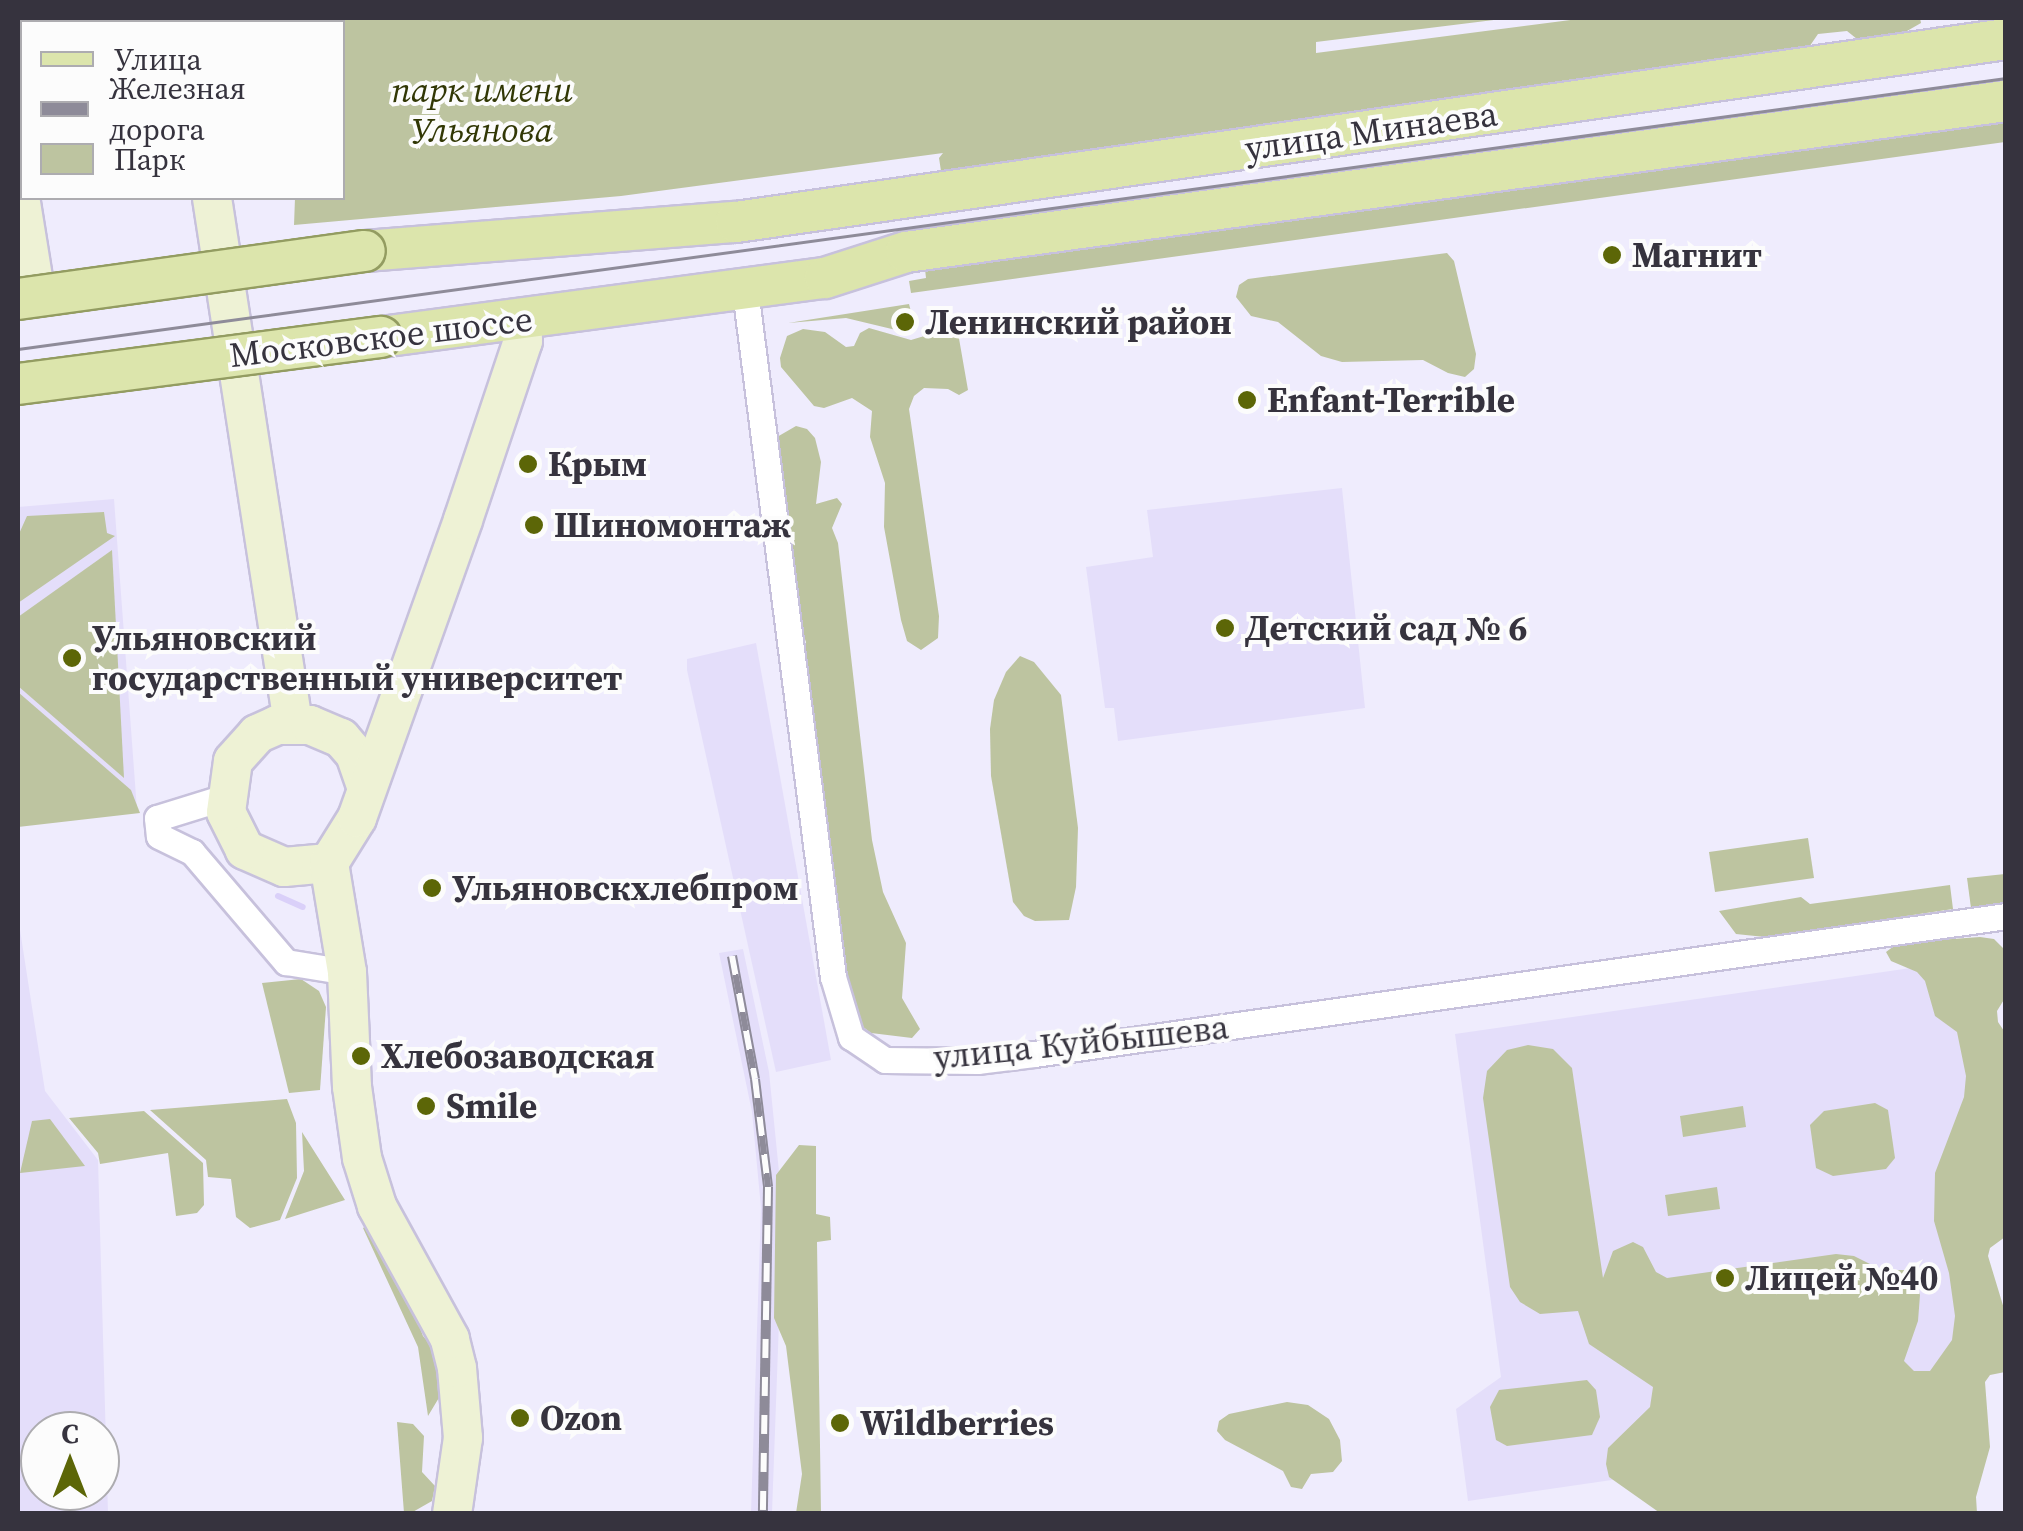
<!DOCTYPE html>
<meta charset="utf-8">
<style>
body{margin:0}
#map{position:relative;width:2023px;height:1531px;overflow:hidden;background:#efecfd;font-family:"Source Serif 4",serif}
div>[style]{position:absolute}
.built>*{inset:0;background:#e4defa}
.green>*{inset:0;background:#bdc4a0}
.stream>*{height:6px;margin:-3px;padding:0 3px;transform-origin:3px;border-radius:3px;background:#dad0f9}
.roads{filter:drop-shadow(2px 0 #c7c1dc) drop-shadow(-2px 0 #c7c1dc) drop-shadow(0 2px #c7c1dc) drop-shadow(0 -2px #c7c1dc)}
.street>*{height:25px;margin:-12.5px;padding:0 12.5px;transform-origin:12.5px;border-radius:12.5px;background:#fff}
.secondary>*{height:38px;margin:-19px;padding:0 19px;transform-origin:19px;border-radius:19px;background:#eef2d5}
.primary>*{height:40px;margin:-20px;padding:0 20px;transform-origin:20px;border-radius:20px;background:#dce5ac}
.tram>*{height:2.5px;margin:-1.25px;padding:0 1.25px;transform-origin:1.25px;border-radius:1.25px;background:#8e8b99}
.rail>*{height:10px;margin-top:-5px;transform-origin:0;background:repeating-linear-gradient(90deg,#fcfcfc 0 19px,#8e8b99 0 38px);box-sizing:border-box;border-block:2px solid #8e8b99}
.bridges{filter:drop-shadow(2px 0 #939c61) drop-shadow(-2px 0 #939c61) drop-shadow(0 2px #939c61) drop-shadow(0 -2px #939c61)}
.primary-bridge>*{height:40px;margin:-20px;padding:0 20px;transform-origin:20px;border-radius:20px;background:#dce5ac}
.dots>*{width:28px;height:28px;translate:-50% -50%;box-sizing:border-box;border:5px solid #fcfcfc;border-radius:50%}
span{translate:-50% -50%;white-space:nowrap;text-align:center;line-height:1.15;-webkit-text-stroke:8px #fcfcfc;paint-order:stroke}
.park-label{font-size:35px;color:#313705;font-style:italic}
.street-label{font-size:35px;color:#36333e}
.poi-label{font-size:35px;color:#36333e;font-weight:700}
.left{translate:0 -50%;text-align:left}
.frame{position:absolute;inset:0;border:20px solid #36333e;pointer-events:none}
.legend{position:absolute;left:20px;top:20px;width:325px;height:180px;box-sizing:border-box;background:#fcfcfc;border:2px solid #adacb0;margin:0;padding:12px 18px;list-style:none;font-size:30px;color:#36333e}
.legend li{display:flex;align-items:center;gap:20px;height:50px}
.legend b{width:50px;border:2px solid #adacb0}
.north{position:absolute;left:20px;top:1411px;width:100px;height:100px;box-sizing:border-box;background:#fcfcfc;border:2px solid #adacb0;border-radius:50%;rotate:0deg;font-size:28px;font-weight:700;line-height:40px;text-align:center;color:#36333e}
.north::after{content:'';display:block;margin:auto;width:35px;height:45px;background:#5c6607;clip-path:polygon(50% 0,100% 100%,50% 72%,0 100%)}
</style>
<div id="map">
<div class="built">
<div style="clip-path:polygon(1342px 488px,1365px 708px,1118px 741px,1114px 708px,1105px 708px,1086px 567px,1153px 557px,1147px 510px)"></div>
<div style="clip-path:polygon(114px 499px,137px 810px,18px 820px,18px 507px)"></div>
<div style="clip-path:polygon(756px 643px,831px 1060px,776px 1072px,687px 670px,687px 659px)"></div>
<div style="clip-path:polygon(evenodd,18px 917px,45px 1091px,98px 1160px,108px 1513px,18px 1513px,18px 917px,40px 1431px,100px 1431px,100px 1491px,40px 1491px,40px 1431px)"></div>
<div style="clip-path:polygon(743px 949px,769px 1072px,783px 1212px,772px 1513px,751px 1513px,761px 1208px,752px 1112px,719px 953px)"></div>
<div style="clip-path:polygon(1959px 961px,1986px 1173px,1951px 1177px,1986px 1455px,1905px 1514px,1659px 1513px,1653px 1474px,1468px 1501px,1456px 1409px,1501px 1377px,1455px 1034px)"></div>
</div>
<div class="green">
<div style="clip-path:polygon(301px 18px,1510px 18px,1316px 42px,1316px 53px,1586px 18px,1920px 18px,1921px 23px,1907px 31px,1857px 39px,1847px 31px,1818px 34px,1805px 53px,941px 171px,939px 158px,943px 153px,621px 196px,294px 225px,295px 198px,342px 198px,342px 22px,301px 22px)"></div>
<div style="clip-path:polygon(2005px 122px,2005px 142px,911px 293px,909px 281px,926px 278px,925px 269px)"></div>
<div style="clip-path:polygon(1447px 253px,1454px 261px,1476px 354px,1474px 369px,1465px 377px,1448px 373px,1423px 360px,1342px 362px,1321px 356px,1278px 322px,1251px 316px,1236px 297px,1239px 285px,1248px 279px)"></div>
<div style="clip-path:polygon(909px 304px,915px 327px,896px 330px,846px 318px,788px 323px)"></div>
<div style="clip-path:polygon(945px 323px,957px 327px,968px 390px,959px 395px,948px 389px,924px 388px,914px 396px,909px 409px,939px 616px,938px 638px,921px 650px,907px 641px,901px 620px,884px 527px,885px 483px,870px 437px,872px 411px,852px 398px,824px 408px,814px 406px,781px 367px,780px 358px,787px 336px,803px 329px,825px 332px,846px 347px,854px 346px,860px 333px,869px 328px,911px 340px,931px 334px)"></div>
<div style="clip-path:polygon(796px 426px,807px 429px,815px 438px,821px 462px,816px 504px,837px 498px,842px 504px,832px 528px,838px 543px,872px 840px,883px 892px,906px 943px,902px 998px,920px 1029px,912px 1038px,871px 1033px,851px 1018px,802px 664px,806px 642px,796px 614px,774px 455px,777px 437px)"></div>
<div style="clip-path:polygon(104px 512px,107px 533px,115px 536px,18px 603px,18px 536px,27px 516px)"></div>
<div style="clip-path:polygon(112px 550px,124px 778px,18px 686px,18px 617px)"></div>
<div style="clip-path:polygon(1020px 656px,1034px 662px,1061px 695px,1078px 828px,1076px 887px,1069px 920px,1035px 921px,1024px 916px,1013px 902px,991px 776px,990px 729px,994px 700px,1006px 672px)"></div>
<div style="clip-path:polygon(18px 692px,131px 790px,140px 813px,18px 827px)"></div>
<div style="clip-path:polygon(1808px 838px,1814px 878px,1715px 892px,1709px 852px)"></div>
<div style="clip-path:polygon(2005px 874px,2005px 903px,1971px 908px,1967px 878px)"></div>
<div style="clip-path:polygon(1950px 885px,1953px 909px,1765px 937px,1736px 934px,1719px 911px,1801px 897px,1810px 904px)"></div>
<div style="clip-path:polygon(1980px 937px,1994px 939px,2005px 950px,2005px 998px,1997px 1011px,1998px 1022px,2006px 1034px,2005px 1237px,1990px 1248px,1988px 1256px,2005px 1312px,2005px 1372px,1990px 1375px,1985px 1382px,1990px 1447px,1976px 1497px,1977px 1513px,1660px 1513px,1609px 1477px,1606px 1464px,1608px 1448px,1650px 1407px,1653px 1387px,1589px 1344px,1578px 1311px,1540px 1314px,1520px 1302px,1510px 1287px,1483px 1098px,1487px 1071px,1507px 1050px,1528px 1045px,1553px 1049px,1572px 1068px,1603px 1278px,1613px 1251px,1633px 1242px,1643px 1247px,1656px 1272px,1667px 1278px,1836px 1254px,1854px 1256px,1882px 1270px,1905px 1270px,1915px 1279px,1920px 1295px,1918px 1321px,1904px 1361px,1914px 1371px,1930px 1371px,1952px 1340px,1955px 1316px,1949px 1273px,1934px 1221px,1935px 1173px,1964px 1097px,1966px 1076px,1957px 1032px,1935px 1016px,1925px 981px,1917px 972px,1891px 961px,1886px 952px,1898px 943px)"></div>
<div style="clip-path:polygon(301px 979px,319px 991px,326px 1007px,320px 1090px,289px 1093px,262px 983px)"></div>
<div style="clip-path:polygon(287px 1099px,296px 1123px,297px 1178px,280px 1220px,250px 1228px,236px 1217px,231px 1179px,208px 1177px,206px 1160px,150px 1110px)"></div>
<div style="clip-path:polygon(1875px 1103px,1888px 1110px,1895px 1158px,1886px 1169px,1833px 1176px,1816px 1168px,1810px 1125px,1824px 1111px)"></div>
<div style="clip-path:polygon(1743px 1106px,1746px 1127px,1683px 1137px,1680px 1116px)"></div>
<div style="clip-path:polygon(144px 1111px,203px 1163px,204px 1205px,197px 1213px,176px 1216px,168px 1153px,100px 1164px,98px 1153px,69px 1118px)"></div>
<div style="clip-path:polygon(50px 1119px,85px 1166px,20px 1173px,32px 1121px)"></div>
<div style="clip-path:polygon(302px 1132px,345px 1200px,285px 1219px,304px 1171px)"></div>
<div style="clip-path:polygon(799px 1145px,816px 1146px,816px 1214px,830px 1217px,831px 1240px,817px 1242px,821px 1513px,796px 1513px,802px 1474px,786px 1346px,774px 1318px,776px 1175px)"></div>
<div style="clip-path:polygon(1717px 1187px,1720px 1209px,1668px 1216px,1665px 1195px)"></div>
<div style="clip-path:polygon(368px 1225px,407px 1293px,423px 1336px,437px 1352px,443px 1391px,428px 1416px,418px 1347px,363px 1228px)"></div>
<div style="clip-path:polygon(1587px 1380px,1596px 1390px,1600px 1417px,1592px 1435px,1507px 1446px,1496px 1440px,1490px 1407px,1499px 1390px)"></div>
<div style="clip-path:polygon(1287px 1402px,1308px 1405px,1329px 1419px,1340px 1440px,1342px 1461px,1333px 1472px,1311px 1474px,1302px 1489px,1291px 1487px,1283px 1471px,1225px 1440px,1217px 1431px,1219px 1421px,1229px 1414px)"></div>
<div style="clip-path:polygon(397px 1422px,413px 1424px,424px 1436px,422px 1472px,435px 1486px,432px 1501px,411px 1513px,404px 1513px)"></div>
</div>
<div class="stream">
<div style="left:278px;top:896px;width:27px;rotate:24deg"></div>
</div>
<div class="roads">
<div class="street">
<div style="left:745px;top:290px;width:693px;rotate:82.7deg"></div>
<div style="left:833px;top:977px;width:63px;rotate:73.3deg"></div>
<div style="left:851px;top:1037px;width:41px;rotate:34.1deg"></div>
<div style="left:885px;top:1060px;width:92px;rotate:0.6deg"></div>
<div style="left:977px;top:1061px;width:57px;rotate:-7deg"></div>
<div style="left:1034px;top:1054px;width:982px;rotate:-8.08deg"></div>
<div style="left:225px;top:797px;width:71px;rotate:162.8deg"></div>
<div style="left:157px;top:818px;width:18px;rotate:84deg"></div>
<div style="left:159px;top:836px;width:37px;rotate:26deg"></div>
<div style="left:192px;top:852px;width:145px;rotate:49.5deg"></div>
<div style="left:286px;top:962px;width:62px;rotate:9.3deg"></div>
</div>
<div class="secondary">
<div style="left:185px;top:18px;width:4px;rotate:90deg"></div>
<div style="left:18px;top:184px;width:113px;rotate:80.9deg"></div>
<div style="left:212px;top:198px;width:531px;rotate:81.23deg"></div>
<div style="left:329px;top:863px;width:45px;rotate:174.9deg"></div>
<div style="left:284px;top:867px;width:43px;rotate:-156.4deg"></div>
<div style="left:245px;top:850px;width:42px;rotate:-116.6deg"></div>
<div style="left:226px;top:812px;width:51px;rotate:-82.2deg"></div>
<div style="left:233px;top:761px;width:36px;rotate:-48deg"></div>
<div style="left:257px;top:734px;width:22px;rotate:-24deg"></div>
<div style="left:277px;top:725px;width:33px"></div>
<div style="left:310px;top:725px;width:34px;rotate:23deg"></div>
<div style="left:341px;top:738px;width:21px;rotate:49deg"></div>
<div style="left:355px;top:754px;width:34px;rotate:71deg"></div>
<div style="left:452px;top:1514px;width:77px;rotate:-81.8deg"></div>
<div style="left:463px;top:1438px;width:70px;rotate:-94.9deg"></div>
<div style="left:457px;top:1368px;width:30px;rotate:-104deg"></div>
<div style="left:450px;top:1339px;width:152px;rotate:-118.8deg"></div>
<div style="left:377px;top:1206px;width:50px;rotate:-107.4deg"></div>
<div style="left:362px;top:1158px;width:72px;rotate:-98deg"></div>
<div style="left:352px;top:1087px;width:115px;rotate:-92.5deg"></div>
<div style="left:347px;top:972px;width:110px;rotate:-99.4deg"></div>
<div style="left:329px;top:863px;width:53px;rotate:-58.1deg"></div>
<div style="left:357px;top:818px;width:316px;rotate:-70.4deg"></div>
<div style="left:463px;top:520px;width:189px;rotate:-71.5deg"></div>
<div style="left:523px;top:341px;width:22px;rotate:-93deg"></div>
</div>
<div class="primary">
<div style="left:365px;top:251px;width:372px;rotate:-4.5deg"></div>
<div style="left:736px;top:222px;width:1283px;rotate:-8.2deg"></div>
<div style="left:381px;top:337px;width:448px;rotate:-7.6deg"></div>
<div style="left:825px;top:278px;width:85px;rotate:-17.8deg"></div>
<div style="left:906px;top:252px;width:1110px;rotate:-7.82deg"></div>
</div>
</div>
<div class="tram">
<div style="left:18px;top:349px;width:2006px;rotate:-7.76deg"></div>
</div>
<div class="rail">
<div style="left:732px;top:956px;width:125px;rotate:79.4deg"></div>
<div style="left:755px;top:1079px;width:109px;rotate:83.1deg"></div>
<div style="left:768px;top:1187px;width:327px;rotate:90.9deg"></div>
</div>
<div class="bridges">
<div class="primary-bridge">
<div style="left:18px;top:299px;width:350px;rotate:-7.9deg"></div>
<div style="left:18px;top:384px;width:366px;rotate:-7.4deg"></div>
</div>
</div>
<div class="dots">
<div style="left:1612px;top:255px;background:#5c6607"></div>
<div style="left:905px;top:322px;background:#5c6607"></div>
<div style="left:1247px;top:400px;background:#5c6607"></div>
<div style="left:528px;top:464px;background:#5c6607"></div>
<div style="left:534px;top:525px;background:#5c6607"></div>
<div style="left:1225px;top:628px;background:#5c6607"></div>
<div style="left:72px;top:658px;background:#5c6607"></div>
<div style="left:432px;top:888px;background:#5c6607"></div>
<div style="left:361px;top:1056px;background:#5c6607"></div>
<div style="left:426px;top:1106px;background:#5c6607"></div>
<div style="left:1725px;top:1278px;background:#5c6607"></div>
<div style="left:520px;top:1418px;background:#5c6607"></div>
<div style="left:840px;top:1423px;background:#5c6607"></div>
</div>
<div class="park-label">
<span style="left:482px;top:110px">парк имени<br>Ульянова</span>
</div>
<div class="street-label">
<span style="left:1371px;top:131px;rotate:-8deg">улица Минаева</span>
<span style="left:381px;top:337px;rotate:-7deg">Московское шоссе</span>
<span style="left:1081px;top:1042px;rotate:-6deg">улица Куйбышева</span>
</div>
<div class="poi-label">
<span class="left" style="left:1632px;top:255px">Магнит</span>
<span class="left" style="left:925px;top:322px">Ленинский район</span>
<span class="left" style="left:1267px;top:400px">Enfant-Terrible</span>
<span class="left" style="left:548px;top:464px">Крым</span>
<span class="left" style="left:554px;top:525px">Шиномонтаж</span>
<span class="left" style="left:1245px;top:628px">Детский сад № 6</span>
<span class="left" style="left:92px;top:658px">Ульяновский<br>государственный университет</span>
<span class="left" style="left:452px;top:888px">Ульяновскхлебпром</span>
<span class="left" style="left:381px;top:1056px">Хлебозаводская</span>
<span class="left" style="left:446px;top:1106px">Smile</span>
<span class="left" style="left:1745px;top:1278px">Лицей №40</span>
<span class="left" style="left:540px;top:1418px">Ozon</span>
<span class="left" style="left:860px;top:1423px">Wildberries</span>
</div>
<div class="frame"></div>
<ul class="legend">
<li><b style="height:12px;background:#dce5ac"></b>Улица</li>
<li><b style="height:12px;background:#8e8b99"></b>Железная дорога</li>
<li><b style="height:28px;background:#bdc4a0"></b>Парк</li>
</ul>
<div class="north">С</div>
</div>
